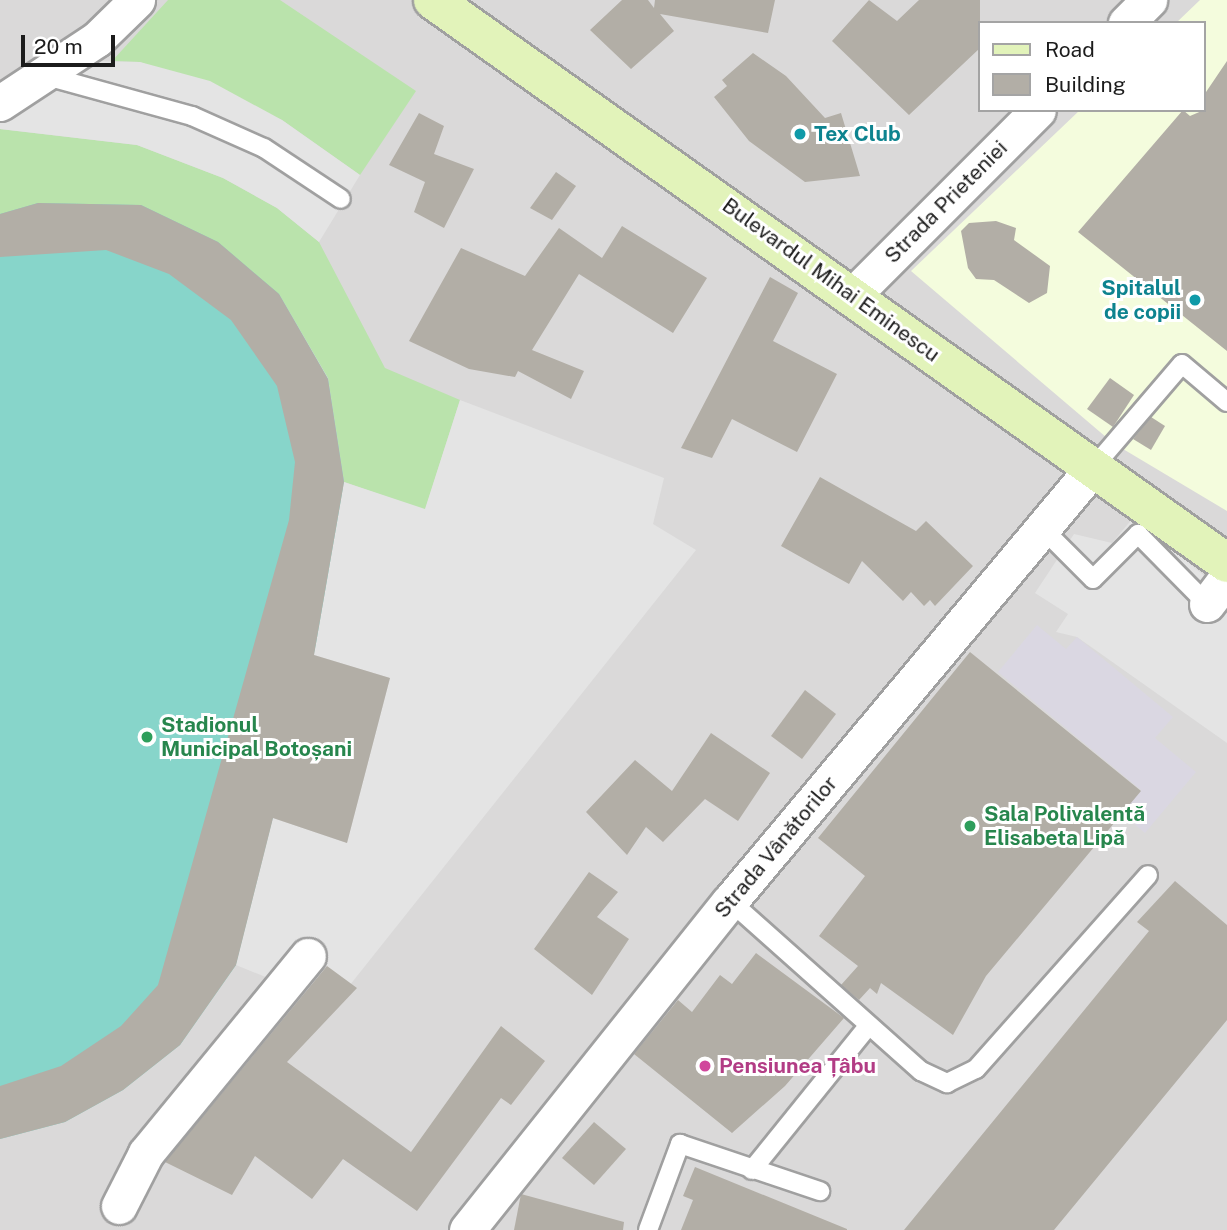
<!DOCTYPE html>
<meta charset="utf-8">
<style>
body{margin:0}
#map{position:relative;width:1227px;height:1230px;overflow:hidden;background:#edece3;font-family:"Public Sans",sans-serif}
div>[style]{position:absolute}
.residential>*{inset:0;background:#dad9d9}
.education>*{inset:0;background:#f4fcdd}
.grass>*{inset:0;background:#bae3ac}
.pitch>*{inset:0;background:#87d5ca}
.parking>*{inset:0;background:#e4e4e4}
.plaza>*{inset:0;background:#dad7e2}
.building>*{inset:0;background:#b2aea6}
.roads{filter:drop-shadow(2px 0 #a0a0a0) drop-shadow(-2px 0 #a0a0a0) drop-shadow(0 2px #a0a0a0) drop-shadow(0 -2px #a0a0a0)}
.lane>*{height:18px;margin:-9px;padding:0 9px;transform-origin:9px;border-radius:9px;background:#fff}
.street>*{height:35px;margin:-17.5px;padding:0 17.5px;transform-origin:17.5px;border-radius:17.5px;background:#fff}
.secondary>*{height:38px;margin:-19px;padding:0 19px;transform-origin:19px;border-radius:19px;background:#e2f3ba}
.dots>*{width:19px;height:19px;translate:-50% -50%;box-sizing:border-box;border:4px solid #fff;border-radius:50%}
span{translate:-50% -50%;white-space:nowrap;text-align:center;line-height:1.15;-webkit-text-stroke:6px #fff;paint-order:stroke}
.culture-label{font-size:21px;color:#0d838f;font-weight:700}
.left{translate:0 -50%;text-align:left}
.right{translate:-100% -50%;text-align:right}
.street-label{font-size:21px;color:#1c1c1c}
.leisure-label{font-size:21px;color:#27864d;font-weight:700}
.hotel-label{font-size:21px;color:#b23c85;font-weight:700}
.legend{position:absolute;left:978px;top:21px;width:228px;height:91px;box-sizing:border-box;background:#fff;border:2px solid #a4a4a4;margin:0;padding:9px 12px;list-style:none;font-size:21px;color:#1c1c1c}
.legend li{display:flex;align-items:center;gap:14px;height:35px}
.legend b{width:35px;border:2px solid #a4a4a4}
.scale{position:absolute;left:21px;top:35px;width:94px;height:32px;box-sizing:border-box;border:4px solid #1c1c1c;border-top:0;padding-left:9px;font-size:21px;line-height:24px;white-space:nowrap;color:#1c1c1c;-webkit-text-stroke:5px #fff;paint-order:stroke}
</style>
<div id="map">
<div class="residential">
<div style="clip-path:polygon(evenodd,0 0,1227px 0,1227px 1230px,0 1230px,0 0,980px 23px,1204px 23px,1204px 110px,980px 110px,980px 23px)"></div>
</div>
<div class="education">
<div style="clip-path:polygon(1200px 0,1227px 0,1227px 511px,1113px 443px,911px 271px,1080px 110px,1204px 110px,1204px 23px,1176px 23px)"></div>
</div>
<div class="grass">
<div style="clip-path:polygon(168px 0,280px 0,416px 91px,360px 175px,282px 120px,140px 62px,112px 61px)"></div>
<div style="clip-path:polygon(0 129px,137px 145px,223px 178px,277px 208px,319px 242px,385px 368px,460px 400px,425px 510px,344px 482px,328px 378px,279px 294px,0 214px)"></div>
</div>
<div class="pitch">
<div style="clip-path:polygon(38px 203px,141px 205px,218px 242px,279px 294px,328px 379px,344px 482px,327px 602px,236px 965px,180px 1045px,123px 1090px,65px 1122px,0 1139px,0 214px)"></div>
</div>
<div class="parking">
<div style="clip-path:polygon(85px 61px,140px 62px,210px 81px,282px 120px,360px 175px,319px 242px,277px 208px,223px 178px,137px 145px,0 129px,0 118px)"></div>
<div style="clip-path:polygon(460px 400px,664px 478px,653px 524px,696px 550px,334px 1005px,236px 965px,273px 818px,347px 843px,390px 678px,314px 655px,344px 482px,425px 509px)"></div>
<div style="clip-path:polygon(1133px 518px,1227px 594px,1227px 743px,1077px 637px,1056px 632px,1068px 614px,1035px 593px,1074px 534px,1112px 543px)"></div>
</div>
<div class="plaza">
<div style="clip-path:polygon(1037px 625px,1066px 649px,1077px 637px,1173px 717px,1155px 738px,1196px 772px,1145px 833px,1121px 813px,1141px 790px,998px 672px)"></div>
</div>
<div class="building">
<div style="clip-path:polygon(622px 0,648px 0,654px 8px,655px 0,775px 0,768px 33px,660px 14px,674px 31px,631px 69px,590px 30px)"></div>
<div style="clip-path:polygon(869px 0,897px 21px,919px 0,980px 0,980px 48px,909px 115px,832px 41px)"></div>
<div style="clip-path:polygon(753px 53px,786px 76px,825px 118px,841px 113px,860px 176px,805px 182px,749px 141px,714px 97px,727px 86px,722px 80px)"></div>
<div style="clip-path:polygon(1227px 61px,1227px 351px,1078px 232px,1183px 110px,1190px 116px,1204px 110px,1204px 95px)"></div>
<div style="clip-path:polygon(419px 113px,444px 126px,434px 154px,474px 169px,444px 228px,414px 212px,425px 182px,389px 165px)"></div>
<div style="clip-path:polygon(556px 172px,576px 186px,552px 220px,530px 208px)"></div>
<div style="clip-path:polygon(38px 203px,141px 205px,218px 242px,279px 294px,328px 379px,344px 482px,314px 655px,390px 678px,347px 843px,273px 818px,236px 965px,180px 1045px,123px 1090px,65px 1122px,0 1139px,0 1086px,61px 1066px,121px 1026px,158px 985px,289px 520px,295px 462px,277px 386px,231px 320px,169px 274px,106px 250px,0 257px,0 214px)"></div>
<div style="clip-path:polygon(996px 221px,1016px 228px,1014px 240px,1050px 266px,1047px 293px,1029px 303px,994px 280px,976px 279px,968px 268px,961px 231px,969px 223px)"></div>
<div style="clip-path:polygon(622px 226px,707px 278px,673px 333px,579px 274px,532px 350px,584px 371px,571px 399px,518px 371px,515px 377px,469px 369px,409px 341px,461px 248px,525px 276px,559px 228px,602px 258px)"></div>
<div style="clip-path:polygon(770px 277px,798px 293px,773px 341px,837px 374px,797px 452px,732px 419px,712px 458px,681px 448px)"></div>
<div style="clip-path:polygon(1110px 378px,1134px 395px,1113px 427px,1087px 409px)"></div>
<div style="clip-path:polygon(1151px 417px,1165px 426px,1151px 450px,1133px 439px)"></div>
<div style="clip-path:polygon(820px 477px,916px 531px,926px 521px,973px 566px,935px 606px,930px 600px,924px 606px,911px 592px,903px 601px,862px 561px,849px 584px,781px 546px)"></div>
<div style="clip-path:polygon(970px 652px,1141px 791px,986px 976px,953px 1035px,881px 983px,877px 994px,870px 988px,859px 1000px,841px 985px,858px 966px,819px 936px,865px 876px,818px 838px)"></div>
<div style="clip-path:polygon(805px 690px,836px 714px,802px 759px,771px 736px)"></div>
<div style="clip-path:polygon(711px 733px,770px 773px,738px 821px,705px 799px,663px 842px,646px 827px,627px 855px,586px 812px,635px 760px,672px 791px)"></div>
<div style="clip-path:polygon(589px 872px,618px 892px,597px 917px,629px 939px,592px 995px,534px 949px)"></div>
<div style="clip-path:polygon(1175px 881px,1227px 925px,1227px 1020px,1054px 1230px,904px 1230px,1149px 931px,1137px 922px)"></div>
<div style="clip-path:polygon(756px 953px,844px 1018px,785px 1086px,732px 1133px,634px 1054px,678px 1000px,692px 1012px,720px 975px,732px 984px)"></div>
<div style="clip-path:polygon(327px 966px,357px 988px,287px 1062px,411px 1152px,501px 1026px,545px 1061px,511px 1105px,501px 1098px,417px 1211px,343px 1159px,312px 1199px,255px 1156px,232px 1195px,165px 1162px)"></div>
<div style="clip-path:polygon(594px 1122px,626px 1149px,594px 1185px,562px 1158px)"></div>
<div style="clip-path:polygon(695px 1167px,847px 1229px,847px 1230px,681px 1230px,693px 1200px,683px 1196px)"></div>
<div style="clip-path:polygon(521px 1194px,624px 1222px,623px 1230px,514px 1230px)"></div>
</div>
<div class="roads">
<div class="lane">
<div style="left:43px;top:75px;width:155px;rotate:15.4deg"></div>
<div style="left:192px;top:116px;width:79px;rotate:24deg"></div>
<div style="left:264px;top:148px;width:92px;rotate:33.5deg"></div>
<div style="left:1092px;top:469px;width:138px;rotate:-49.4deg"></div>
<div style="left:1182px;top:364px;width:59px;rotate:40.2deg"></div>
<div style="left:1042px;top:528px;width:72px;rotate:45deg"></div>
<div style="left:1093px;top:579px;width:64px;rotate:-45deg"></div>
<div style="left:1138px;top:534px;width:98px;rotate:45.4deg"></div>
<div style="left:730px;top:901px;width:256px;rotate:41.7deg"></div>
<div style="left:921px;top:1071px;width:29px;rotate:25deg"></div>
<div style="left:947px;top:1083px;width:32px;rotate:-26deg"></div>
<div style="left:976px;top:1069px;width:259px;rotate:-48.4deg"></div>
<div style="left:752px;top:1170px;width:186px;rotate:-51.1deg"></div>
<div style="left:648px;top:1230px;width:92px;rotate:-69.6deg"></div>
<div style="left:680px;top:1144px;width:148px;rotate:18.6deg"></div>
</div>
<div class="street">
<div style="left:1126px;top:23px;width:33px;rotate:-45deg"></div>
<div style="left:0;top:103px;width:116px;rotate:-33.4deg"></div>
<div style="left:97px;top:39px;width:56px;rotate:-44.3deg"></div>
<div style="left:854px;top:294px;width:260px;rotate:-45deg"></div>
<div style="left:1207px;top:604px;width:34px;rotate:-53deg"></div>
<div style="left:119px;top:1206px;width:59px;rotate:-63deg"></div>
<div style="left:146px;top:1153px;width:255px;rotate:-50.6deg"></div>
<div style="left:467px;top:1230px;width:421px;rotate:-51.4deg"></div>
<div style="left:730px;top:901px;width:564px;rotate:-50.04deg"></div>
</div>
<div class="secondary">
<div style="left:433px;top:0;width:973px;rotate:35.34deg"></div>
</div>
</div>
<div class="dots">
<div style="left:800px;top:134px;background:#0f9aa8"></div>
<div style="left:1195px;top:300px;background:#0f9aa8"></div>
<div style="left:147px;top:737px;background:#2e9e5b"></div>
<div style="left:970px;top:826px;background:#2e9e5b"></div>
<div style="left:705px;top:1066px;background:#d1479c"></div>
</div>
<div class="culture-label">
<span class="left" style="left:814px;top:134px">Tex Club</span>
<span class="right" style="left:1181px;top:300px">Spitalul<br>de copii</span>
</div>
<div class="street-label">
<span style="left:946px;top:202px;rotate:-45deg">Strada Prieteniei</span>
<span style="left:831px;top:280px;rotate:36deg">Bulevardul Mihai Eminescu</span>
<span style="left:776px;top:847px;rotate:-50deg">Strada Vânătorilor</span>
</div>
<div class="leisure-label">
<span class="left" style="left:161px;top:737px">Stadionul<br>Municipal Botoșani</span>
<span class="left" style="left:984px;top:826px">Sala Polivalentă<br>Elisabeta Lipă</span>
</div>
<div class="hotel-label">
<span class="left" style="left:719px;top:1066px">Pensiunea Țâbu</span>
</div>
<ul class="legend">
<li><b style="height:9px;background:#e2f3ba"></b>Road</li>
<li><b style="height:19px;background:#b2aea6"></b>Building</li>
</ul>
<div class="scale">20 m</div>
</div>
